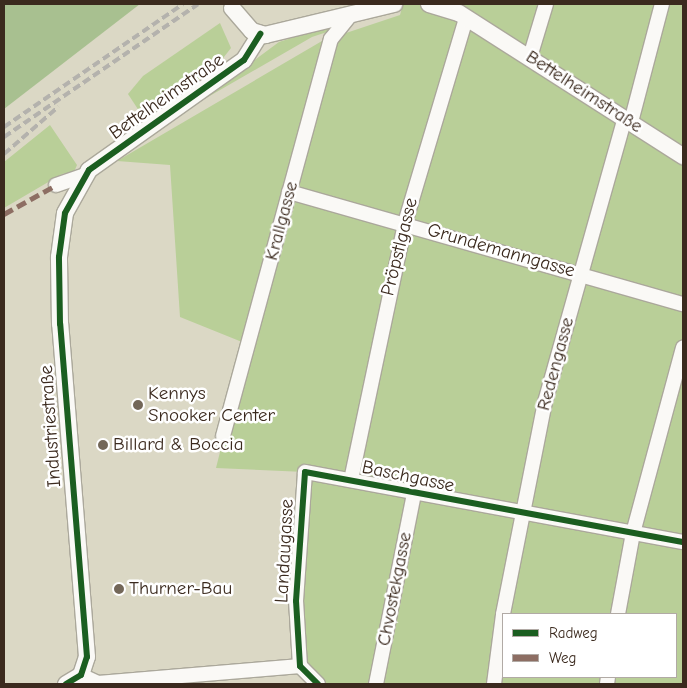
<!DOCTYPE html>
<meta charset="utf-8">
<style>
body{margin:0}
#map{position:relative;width:687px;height:688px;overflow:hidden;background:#dbd8c5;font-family:"Comic Neue",sans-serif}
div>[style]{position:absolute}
.green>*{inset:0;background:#b9cf98}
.forest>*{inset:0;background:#a8c090}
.roads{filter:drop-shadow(1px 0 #aba89b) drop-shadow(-1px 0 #aba89b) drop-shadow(0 1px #aba89b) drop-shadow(0 -1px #aba89b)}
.minor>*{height:14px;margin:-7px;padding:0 7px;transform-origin:7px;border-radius:7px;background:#faf9f6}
.tertiary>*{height:16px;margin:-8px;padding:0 8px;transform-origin:8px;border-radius:8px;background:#faf9f6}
.rail>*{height:4px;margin-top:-2px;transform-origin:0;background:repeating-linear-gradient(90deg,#b4b2ad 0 8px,transparent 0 12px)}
.quiet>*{height:5px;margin-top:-2.5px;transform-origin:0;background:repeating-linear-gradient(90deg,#8d6e63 0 10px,transparent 0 15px)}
.cycleway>*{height:6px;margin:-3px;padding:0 3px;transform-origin:3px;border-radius:3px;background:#1b5e20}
.dots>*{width:14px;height:14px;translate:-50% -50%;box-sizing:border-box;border:2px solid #fff;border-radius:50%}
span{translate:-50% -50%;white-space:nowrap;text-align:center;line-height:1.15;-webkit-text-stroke:5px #fff;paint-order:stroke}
.street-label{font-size:19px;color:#3b2a1e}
.poi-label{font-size:19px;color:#3b2a1e}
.left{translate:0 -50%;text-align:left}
.frame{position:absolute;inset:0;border:5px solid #3b2a1e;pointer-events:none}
.legend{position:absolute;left:502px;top:613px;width:175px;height:65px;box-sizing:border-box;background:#fff;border:1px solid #b1aaa5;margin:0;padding:6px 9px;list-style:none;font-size:15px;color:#3b2a1e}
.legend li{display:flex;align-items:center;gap:10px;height:25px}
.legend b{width:25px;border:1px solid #b1aaa5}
</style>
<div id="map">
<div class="green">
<div style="clip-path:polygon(evenodd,403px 4px,683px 4px,683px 684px,318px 684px,300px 666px,305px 472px,216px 468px,247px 344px,180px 317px,170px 165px,117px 161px,322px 41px,400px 15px,403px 4px,503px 614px,676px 614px,676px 677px,503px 677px,503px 614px)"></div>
<div style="clip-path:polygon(220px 23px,231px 48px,220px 62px,145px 120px,128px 94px,143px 76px)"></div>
<div style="clip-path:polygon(337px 23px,336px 29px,312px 37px,194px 105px,279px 42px)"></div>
<div style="clip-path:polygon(50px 125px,77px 165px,74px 172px,62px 174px,4px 208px,4px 162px)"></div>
</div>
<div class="forest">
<div style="clip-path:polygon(4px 4px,140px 4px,4px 109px)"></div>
</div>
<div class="roads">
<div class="minor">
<div style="left:530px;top:57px;width:55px;rotate:-73.2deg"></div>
<div style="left:631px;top:122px;width:122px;rotate:-75.3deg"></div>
<div style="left:56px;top:185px;width:28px;rotate:-19deg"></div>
<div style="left:289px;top:192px;width:410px;rotate:15.9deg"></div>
<div style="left:223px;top:436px;width:411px;rotate:-74.8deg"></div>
<div style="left:331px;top:39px;width:33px;rotate:-51deg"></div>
<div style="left:351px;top:480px;width:263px;rotate:-78.1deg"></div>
<div style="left:405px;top:223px;width:214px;rotate:-73.4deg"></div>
<div style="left:503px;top:614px;width:216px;rotate:-78.8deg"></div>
<div style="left:545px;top:402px;width:295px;rotate:-74.3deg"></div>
<div style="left:618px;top:614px;width:82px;rotate:-79.5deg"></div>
<div style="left:633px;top:533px;width:192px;rotate:-74.9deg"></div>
<div style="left:81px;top:675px;width:19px;rotate:25deg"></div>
<div style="left:98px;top:683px;width:203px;rotate:-4.8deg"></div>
<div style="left:318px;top:684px;width:25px;rotate:-135deg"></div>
<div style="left:300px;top:666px;width:65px;rotate:-93.5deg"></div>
<div style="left:296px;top:601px;width:129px;rotate:-86deg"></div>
<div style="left:305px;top:472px;width:384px;rotate:10.5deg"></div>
<div style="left:376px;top:684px;width:195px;rotate:-78.7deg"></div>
<div style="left:494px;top:684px;width:70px;rotate:-82.6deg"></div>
<div style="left:607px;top:684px;width:7px;rotate:-82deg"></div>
</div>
<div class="tertiary">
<div style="left:429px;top:4px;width:31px;rotate:17deg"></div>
<div style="left:459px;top:13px;width:266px;rotate:32.6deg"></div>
<div style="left:232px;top:8px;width:30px;rotate:49deg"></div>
<div style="left:252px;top:31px;width:14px;rotate:17deg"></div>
<div style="left:265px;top:35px;width:133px;rotate:-13.5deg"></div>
<div style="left:66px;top:684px;width:17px;rotate:-31deg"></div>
<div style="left:81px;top:675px;width:19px;rotate:-72deg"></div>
<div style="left:87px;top:657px;width:334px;rotate:-94.6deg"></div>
<div style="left:60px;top:324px;width:67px;rotate:-90.9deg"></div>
<div style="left:59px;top:257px;width:44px;rotate:-82.2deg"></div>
<div style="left:65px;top:213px;width:49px;rotate:-60.8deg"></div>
<div style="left:89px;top:170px;width:190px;rotate:-35.4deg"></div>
<div style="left:244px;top:60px;width:31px;rotate:-58deg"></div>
</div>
</div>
<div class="rail">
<div style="left:4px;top:127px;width:217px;rotate:-34.5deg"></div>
<div style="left:4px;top:137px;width:235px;rotate:-34.4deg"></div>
<div style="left:4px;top:154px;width:72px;rotate:-41deg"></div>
</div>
<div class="quiet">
<div style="left:4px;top:214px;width:60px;rotate:-29.1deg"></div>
</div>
<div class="cycleway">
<div style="left:66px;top:684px;width:17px;rotate:-31deg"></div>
<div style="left:81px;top:675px;width:19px;rotate:-72deg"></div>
<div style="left:87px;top:657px;width:334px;rotate:-94.6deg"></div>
<div style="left:60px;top:324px;width:67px;rotate:-90.9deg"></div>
<div style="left:59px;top:257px;width:44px;rotate:-82.2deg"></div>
<div style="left:65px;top:213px;width:49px;rotate:-60.8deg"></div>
<div style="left:89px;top:170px;width:190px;rotate:-35.4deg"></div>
<div style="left:244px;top:60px;width:31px;rotate:-58deg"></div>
<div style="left:318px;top:684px;width:25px;rotate:-135deg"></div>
<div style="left:300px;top:666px;width:65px;rotate:-93.5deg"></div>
<div style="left:296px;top:601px;width:129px;rotate:-86deg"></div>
<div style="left:305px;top:472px;width:384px;rotate:10.5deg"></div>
</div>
<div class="dots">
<div style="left:138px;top:405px;background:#736758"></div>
<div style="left:103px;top:445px;background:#736758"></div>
<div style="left:119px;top:589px;background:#736758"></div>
</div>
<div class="street-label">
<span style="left:584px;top:92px;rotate:33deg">Bettelheimstraße</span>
<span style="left:167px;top:97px;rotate:-35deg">Bettelheimstraße</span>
<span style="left:282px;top:221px;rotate:-75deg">Krallgasse</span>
<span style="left:400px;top:247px;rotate:-76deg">Pröpstlgasse</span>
<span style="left:501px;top:251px;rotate:16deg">Grundemanngasse</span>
<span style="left:556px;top:364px;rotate:-75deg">Redengasse</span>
<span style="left:51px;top:426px;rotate:-94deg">Industriestraße</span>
<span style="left:408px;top:477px;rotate:12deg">Baschgasse</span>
<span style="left:285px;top:551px;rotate:-87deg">Landaugasse</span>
<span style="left:395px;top:589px;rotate:-79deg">Chvostekgasse</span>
</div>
<div class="poi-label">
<span class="left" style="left:148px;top:405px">Kennys<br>Snooker Center</span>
<span class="left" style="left:113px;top:445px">Billard &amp; Boccia</span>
<span class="left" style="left:129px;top:589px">Thurner-Bau</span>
</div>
<div class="frame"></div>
<ul class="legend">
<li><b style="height:6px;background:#1b5e20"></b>Radweg</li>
<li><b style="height:6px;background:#8d6e63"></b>Weg</li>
</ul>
</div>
